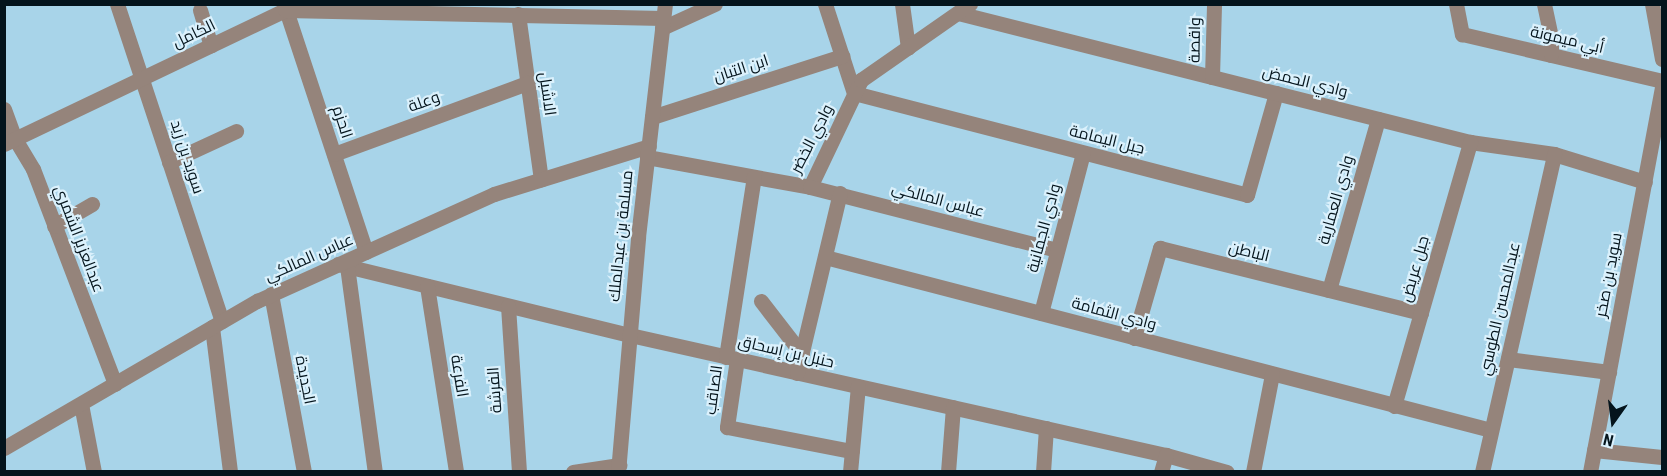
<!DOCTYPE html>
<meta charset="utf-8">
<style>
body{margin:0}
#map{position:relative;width:1667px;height:476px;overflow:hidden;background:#a8d4e9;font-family:"Roboto Condensed",Cairo,sans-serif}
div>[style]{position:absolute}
.street>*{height:15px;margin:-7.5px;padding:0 7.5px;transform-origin:7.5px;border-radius:7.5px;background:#95847b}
span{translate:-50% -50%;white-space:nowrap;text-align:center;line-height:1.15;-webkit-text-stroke:4.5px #dbf1fc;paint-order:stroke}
.street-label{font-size:16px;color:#04141c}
.frame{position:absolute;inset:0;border:6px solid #04141c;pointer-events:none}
.north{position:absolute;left:1583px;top:392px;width:60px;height:60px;-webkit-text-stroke:4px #dbf1fc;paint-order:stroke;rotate:194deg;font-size:16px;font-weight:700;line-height:24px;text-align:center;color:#04141c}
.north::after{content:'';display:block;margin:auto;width:21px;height:27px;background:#04141c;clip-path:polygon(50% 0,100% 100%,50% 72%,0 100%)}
</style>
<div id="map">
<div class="street">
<div style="left:117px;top:4px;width:334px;rotate:71.7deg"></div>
<div style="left:284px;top:4px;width:261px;rotate:71.7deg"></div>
<div style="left:825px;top:4px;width:94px;rotate:72deg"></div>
<div style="left:854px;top:93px;width:406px;rotate:14.5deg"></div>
<div style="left:1247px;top:195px;width:106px;rotate:-74.1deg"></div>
<div style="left:902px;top:4px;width:44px;rotate:82.2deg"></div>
<div style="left:1456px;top:4px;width:31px;rotate:79deg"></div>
<div style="left:1462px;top:34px;width:205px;rotate:13.2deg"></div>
<div style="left:1544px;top:4px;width:34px;rotate:78deg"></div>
<div style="left:1551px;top:37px;width:18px;rotate:90deg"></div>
<div style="left:1652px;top:4px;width:56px;rotate:79.7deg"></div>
<div style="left:200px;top:10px;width:37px;rotate:73deg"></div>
<div style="left:958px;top:13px;width:528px;rotate:14.14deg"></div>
<div style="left:1470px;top:142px;width:85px;rotate:8.1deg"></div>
<div style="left:1554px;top:154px;width:95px;rotate:17.1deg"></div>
<div style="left:518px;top:14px;width:167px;rotate:82.1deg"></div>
<div style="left:662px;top:28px;width:58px;rotate:-24.4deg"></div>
<div style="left:1212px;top:77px;width:73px;rotate:-88.4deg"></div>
<div style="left:4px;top:109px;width:32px;rotate:70deg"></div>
<div style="left:15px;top:139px;width:35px;rotate:59deg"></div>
<div style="left:33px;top:169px;width:230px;rotate:69.1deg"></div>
<div style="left:652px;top:117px;width:200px;rotate:-17.8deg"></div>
<div style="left:4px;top:144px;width:311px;rotate:-25.5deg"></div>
<div style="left:285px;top:10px;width:378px;rotate:1.2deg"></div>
<div style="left:334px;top:154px;width:206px;rotate:-20.2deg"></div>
<div style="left:647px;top:157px;width:166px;rotate:10.4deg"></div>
<div style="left:810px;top:187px;width:119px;rotate:-64.5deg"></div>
<div style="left:861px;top:80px;width:133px;rotate:-34.9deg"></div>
<div style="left:169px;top:162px;width:74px;rotate:-24.8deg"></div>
<div style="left:810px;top:187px;width:255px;rotate:14.3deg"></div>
<div style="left:54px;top:226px;width:44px;rotate:-30.1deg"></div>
<div style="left:825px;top:257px;width:688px;rotate:14.56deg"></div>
<div style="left:338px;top:264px;width:301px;rotate:13.7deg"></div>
<div style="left:630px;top:335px;width:549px;rotate:12.62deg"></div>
<div style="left:1166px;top:455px;width:63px;rotate:15.6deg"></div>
<div style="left:347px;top:266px;width:208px;rotate:82.3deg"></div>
<div style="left:427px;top:286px;width:188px;rotate:81.1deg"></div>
<div style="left:1329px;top:290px;width:178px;rotate:-74deg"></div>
<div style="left:271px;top:294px;width:181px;rotate:79.5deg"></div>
<div style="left:761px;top:301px;width:67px;rotate:52.3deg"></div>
<div style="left:508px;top:306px;width:166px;rotate:86.2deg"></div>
<div style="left:1041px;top:313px;width:165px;rotate:-75.3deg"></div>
<div style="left:212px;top:327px;width:146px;rotate:82.9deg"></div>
<div style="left:1134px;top:338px;width:94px;rotate:-73.9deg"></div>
<div style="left:1160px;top:248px;width:269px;rotate:14deg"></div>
<div style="left:726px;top:357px;width:182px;rotate:-81.2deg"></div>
<div style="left:737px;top:359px;width:69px;rotate:98.4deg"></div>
<div style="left:727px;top:427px;width:127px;rotate:10.9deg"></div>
<div style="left:1508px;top:359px;width:102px;rotate:7.3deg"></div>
<div style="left:797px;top:373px;width:185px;rotate:-76.6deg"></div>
<div style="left:81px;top:404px;width:69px;rotate:79.2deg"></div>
<div style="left:1394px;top:406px;width:275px;rotate:-73.9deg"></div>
<div style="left:4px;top:448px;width:293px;rotate:-30.2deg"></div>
<div style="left:257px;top:301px;width:260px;rotate:-24.3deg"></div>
<div style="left:494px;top:194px;width:162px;rotate:-17.2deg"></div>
<div style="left:1594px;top:450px;width:68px;rotate:5.9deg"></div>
<div style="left:573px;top:472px;width:47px;rotate:-8.7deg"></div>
<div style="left:618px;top:472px;width:236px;rotate:-85.1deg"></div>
<div style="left:638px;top:237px;width:235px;rotate:-83.4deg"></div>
<div style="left:850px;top:472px;width:86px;rotate:-84.7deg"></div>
<div style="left:948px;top:472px;width:65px;rotate:-85.6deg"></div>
<div style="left:1043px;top:472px;width:44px;rotate:-86.1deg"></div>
<div style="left:1161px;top:472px;width:18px;rotate:-74deg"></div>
<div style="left:1253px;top:472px;width:100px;rotate:-79deg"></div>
<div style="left:1482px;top:472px;width:326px;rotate:-77.2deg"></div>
<div style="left:1590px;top:472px;width:393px;rotate:-79.4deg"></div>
</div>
<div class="street-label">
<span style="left:194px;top:34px;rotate:-26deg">الكامل</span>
<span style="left:1195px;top:40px;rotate:-89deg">واقصة</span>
<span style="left:1567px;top:40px;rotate:13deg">أبي ميمونة</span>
<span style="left:741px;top:69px;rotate:-18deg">ابن التبان</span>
<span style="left:1305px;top:82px;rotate:14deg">وادي الحمض</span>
<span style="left:547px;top:94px;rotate:82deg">الاشبل</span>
<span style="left:424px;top:102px;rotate:-20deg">وعلة</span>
<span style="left:342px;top:122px;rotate:72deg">الحزم</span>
<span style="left:812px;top:139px;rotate:-63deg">وادي الخضر</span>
<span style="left:1107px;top:140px;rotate:14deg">جبل اليمامة</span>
<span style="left:187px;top:157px;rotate:72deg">سويد بن زيد</span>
<span style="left:938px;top:200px;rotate:15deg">عباس المالكي</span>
<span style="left:1336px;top:200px;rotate:-74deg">وادي العمارية</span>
<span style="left:1044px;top:228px;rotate:-75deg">وادي الجمانية</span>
<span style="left:621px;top:236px;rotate:-84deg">مسلمة بن عبدالملك</span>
<span style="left:79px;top:239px;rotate:69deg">عبدالعزيز الشمري</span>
<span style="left:1249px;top:252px;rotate:14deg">الباطن</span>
<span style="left:309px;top:258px;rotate:-24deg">عباس المالكي</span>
<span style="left:1415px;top:269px;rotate:-74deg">جبل عريض</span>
<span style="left:1609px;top:275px;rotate:-79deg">سويد بن صخر</span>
<span style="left:1500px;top:309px;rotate:-77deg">عبدالمحسن الطوسي</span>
<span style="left:1114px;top:314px;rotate:15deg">وادي الثمامة</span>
<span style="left:786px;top:352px;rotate:13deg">حنبل بن إسحاق</span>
<span style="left:459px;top:376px;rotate:81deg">الفرعة</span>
<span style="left:305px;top:380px;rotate:79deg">الجديدة</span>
<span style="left:495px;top:390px;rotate:-94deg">الفرشة</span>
<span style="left:714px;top:390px;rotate:-82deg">الصاقب</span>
</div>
<div class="frame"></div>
<div class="north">N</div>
</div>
